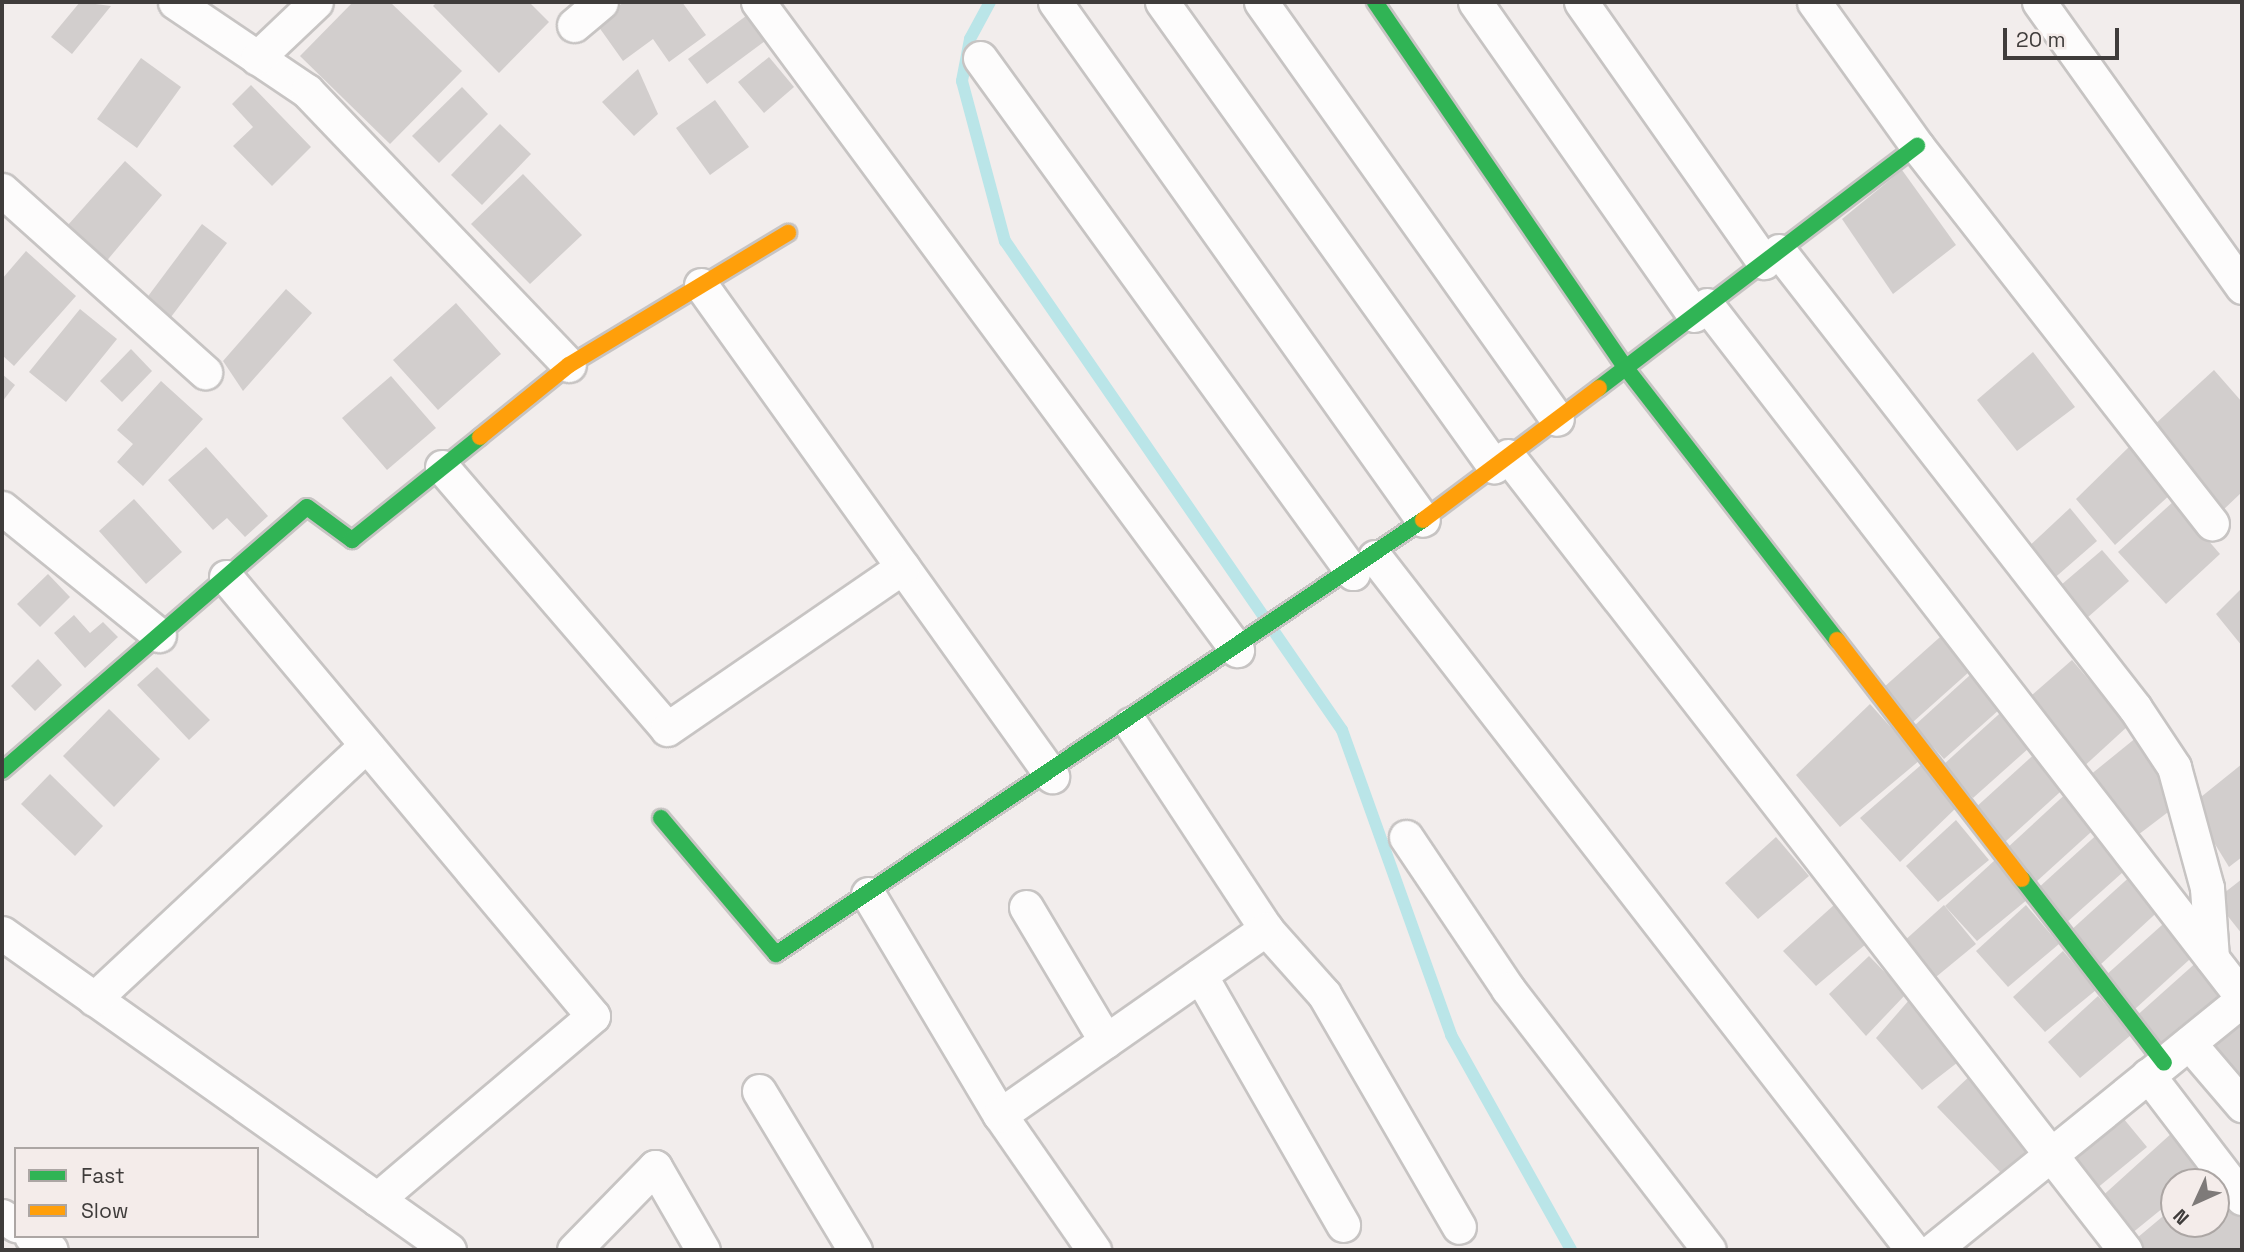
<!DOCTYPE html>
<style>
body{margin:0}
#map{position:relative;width:2244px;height:1252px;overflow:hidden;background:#f2edec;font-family:"Space Grotesk",sans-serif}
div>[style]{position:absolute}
.stream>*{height:12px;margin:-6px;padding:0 6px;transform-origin:6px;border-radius:6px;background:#bae5e8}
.building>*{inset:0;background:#d2cecd}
.roads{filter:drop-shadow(2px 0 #c7c4c3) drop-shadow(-2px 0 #c7c4c3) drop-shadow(0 2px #c7c4c3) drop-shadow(0 -2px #c7c4c3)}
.street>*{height:33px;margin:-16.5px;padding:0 16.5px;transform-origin:16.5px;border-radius:16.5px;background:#fdfcfc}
.fast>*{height:16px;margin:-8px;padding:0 8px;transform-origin:8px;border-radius:8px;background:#30b455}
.slow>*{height:16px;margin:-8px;padding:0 8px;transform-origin:8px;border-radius:8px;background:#ff9f0a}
span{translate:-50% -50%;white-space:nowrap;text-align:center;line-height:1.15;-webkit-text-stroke:5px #f4ecea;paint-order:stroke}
.frame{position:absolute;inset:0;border:4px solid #3f3c3b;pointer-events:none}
.legend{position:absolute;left:14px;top:1147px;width:245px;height:91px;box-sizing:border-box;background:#f4ecea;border:2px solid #aca6a4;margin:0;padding:9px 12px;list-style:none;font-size:21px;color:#3f3c3b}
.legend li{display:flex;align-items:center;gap:14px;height:35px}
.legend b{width:35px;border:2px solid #aca6a4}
.north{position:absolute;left:2160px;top:1168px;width:70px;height:70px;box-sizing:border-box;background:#f4ecea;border:2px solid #aca6a4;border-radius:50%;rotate:225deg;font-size:19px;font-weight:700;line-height:28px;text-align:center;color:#3f3c3b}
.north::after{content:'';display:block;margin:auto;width:24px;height:32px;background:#7e7a79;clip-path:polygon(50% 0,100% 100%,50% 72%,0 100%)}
.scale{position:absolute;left:2003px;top:28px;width:116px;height:32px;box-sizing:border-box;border:4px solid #3f3c3b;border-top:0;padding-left:9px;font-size:21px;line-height:24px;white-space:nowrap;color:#3f3c3b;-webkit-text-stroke:5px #f4ecea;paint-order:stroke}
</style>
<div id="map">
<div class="stream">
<div style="left:990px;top:2px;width:42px;rotate:118.4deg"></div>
<div style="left:970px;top:39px;width:43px;rotate:100.8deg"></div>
<div style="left:962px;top:81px;width:166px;rotate:75deg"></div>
<div style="left:1005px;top:241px;width:594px;rotate:55.43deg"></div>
<div style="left:1342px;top:730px;width:324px;rotate:70.3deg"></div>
<div style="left:1451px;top:1035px;width:246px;rotate:60.8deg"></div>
</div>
<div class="building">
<div style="clip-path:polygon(80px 2px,111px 6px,72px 54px,51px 37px)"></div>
<div style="clip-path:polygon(353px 2px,390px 2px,462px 71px,390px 144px,300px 56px)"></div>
<div style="clip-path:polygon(437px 2px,529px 2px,549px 22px,499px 73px,433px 6px)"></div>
<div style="clip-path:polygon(624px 2px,682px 2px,706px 35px,669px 62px,653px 39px,623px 61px,596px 23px)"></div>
<div style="clip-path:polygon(746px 16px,765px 41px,707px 84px,688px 59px)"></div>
<div style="clip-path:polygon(769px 57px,794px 87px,764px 113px,738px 82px)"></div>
<div style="clip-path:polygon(141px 58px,181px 87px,137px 148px,97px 119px)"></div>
<div style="clip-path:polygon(638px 69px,658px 114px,634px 136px,602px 102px)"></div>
<div style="clip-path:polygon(251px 85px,311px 147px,272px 186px,233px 146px,253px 127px,232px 104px)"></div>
<div style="clip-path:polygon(462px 87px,488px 114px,439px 163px,412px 136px)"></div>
<div style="clip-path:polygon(715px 100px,749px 147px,710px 175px,676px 128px)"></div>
<div style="clip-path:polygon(500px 124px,531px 154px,482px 205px,451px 175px)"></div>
<div style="clip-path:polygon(125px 161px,162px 195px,99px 270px,59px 235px)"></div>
<div style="clip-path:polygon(1902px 170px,1956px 245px,1893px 294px,1842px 219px)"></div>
<div style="clip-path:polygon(523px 174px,582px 235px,530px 284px,471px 224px)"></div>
<div style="clip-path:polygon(202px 224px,227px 243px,171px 317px,146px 299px)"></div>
<div style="clip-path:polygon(26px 251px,76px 296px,14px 366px,2px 355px,2px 279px)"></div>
<div style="clip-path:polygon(286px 289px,312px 313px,243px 391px,223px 361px)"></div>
<div style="clip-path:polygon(456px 303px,501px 354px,438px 410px,393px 360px)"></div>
<div style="clip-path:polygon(80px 309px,117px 339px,66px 402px,29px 372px)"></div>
<div style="clip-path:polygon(131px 349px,152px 371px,122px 402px,100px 381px)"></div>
<div style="clip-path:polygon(2033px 352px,2075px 407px,2017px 451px,1977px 400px)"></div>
<div style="clip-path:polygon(2214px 370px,2242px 402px,2242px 492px,2221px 512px,2153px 426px)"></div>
<div style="clip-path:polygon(2px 374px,15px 385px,2px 402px)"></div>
<div style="clip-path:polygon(391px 376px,436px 428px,387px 470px,342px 418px)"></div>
<div style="clip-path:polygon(161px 381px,203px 419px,143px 486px,117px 462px,133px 444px,117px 430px)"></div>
<div style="clip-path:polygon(2132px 444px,2172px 493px,2115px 545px,2076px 499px)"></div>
<div style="clip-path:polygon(206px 447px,268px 516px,245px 537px,227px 518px,213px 530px,168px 480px)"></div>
<div style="clip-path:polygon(134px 499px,182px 552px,146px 584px,99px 531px)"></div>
<div style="clip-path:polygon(2174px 501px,2220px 554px,2166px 604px,2118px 552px)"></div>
<div style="clip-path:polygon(2070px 508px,2097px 541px,2051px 581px,2025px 550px)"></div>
<div style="clip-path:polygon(2102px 550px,2129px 581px,2079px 625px,2054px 591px)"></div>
<div style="clip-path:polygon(48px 574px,70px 597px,40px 627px,17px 604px)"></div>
<div style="clip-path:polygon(2242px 588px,2242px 646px,2216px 614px)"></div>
<div style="clip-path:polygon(74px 615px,90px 633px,103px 622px,118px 637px,85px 668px,54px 633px)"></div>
<div style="clip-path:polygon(1949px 629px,1979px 663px,1913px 722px,1883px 688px)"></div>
<div style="clip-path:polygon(38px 659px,62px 685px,35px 711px,11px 686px)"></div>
<div style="clip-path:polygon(2072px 660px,2128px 726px,2080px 770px,2025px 701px)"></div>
<div style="clip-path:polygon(1980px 666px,2010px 700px,1944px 759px,1914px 726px)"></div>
<div style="clip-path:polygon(157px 667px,210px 720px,189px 740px,137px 685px)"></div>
<div style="clip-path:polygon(1870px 704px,1920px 760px,1840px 827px,1796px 775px)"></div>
<div style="clip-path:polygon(2009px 705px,2039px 739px,1973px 798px,1943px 765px)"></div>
<div style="clip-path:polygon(109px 709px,160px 759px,114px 807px,63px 756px)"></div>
<div style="clip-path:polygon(2137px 737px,2180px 803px,2130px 841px,2084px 780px)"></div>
<div style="clip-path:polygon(2040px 749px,2070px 783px,2005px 842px,1974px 809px)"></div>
<div style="clip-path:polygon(2242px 764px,2242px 857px,2229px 867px,2191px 805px)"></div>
<div style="clip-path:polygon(1921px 765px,1957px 807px,1900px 862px,1860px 818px)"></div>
<div style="clip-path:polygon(50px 774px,103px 826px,75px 856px,21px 804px)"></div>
<div style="clip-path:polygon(2071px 789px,2101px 823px,2036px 882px,2006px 849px)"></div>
<div style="clip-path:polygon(1956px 820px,1989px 860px,1938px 902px,1906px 866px)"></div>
<div style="clip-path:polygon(2102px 830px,2132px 864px,2066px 923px,2036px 890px)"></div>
<div style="clip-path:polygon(1776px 837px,1809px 876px,1758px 919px,1725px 883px)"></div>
<div style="clip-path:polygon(1995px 860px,2028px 899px,1977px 941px,1945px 906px)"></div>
<div style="clip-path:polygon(2135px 872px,2165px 905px,2100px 965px,2069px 932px)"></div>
<div style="clip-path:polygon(2242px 879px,2242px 934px,2215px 900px)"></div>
<div style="clip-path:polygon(1834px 905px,1866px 944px,1816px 986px,1783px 951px)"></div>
<div style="clip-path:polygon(1944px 905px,1976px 944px,1925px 986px,1893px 951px)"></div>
<div style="clip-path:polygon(2026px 905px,2059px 944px,2008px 987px,1976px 951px)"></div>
<div style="clip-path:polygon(2171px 917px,2200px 950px,2135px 1009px,2105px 976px)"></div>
<div style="clip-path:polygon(2063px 951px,2096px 990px,2045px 1032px,2013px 997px)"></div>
<div style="clip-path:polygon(1869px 956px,1906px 994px,1866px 1036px,1829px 994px)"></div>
<div style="clip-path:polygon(2199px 960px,2230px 993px,2164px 1052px,2133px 1019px)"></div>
<div style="clip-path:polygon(2098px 996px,2131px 1035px,2080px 1078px,2048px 1042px)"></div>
<div style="clip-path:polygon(1910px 999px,1962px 1059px,1922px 1090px,1876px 1038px)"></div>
<div style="clip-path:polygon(2242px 1007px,2242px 1093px,2200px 1046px)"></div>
<div style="clip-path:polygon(1974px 1072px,2032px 1145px,2002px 1174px,1937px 1107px)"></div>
<div style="clip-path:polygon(2114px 1107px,2147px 1147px,2096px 1189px,2064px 1153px)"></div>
<div style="clip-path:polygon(2173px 1132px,2206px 1173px,2196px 1182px,2174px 1182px,2174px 1199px,2126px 1238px,2098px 1200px)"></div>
<div style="clip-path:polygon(2212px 1175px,2242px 1213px,2242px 1250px,2137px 1250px,2131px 1243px,2174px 1207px,2174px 1224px,2216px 1224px,2216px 1182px,2204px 1182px)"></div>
</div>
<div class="roads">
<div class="street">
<div style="left:175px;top:2px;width:159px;rotate:34deg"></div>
<div style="left:307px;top:91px;width:379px;rotate:46.3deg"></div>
<div style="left:758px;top:2px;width:806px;rotate:53.53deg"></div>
<div style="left:1055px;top:2px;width:635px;rotate:54.61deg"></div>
<div style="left:1162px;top:2px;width:571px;rotate:54.42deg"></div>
<div style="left:1261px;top:2px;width:511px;rotate:54.63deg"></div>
<div style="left:1475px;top:2px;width:382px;rotate:55deg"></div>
<div style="left:1581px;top:2px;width:318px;rotate:54.9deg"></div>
<div style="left:1814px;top:2px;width:177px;rotate:54.4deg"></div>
<div style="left:1917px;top:146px;width:479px;rotate:52deg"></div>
<div style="left:2039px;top:2px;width:350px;rotate:54.5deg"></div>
<div style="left:574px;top:25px;width:35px;rotate:-40deg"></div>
<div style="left:257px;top:58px;width:81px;rotate:-43.5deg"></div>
<div style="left:980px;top:58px;width:636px;rotate:54.09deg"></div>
<div style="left:2px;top:190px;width:273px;rotate:41.9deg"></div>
<div style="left:1779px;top:251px;width:579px;rotate:52.08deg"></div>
<div style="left:2135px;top:708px;width:71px;rotate:56.5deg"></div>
<div style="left:2174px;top:767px;width:125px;rotate:74.7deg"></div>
<div style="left:2207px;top:888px;width:70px;rotate:85.9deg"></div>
<div style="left:701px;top:285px;width:604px;rotate:54.44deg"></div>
<div style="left:1707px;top:305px;width:875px;rotate:52.29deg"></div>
<div style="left:1508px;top:456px;width:1006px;rotate:52.15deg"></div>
<div style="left:442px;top:467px;width:345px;rotate:49.3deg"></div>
<div style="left:667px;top:729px;width:286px;rotate:-34.5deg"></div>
<div style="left:2px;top:508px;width:202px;rotate:39deg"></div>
<div style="left:1375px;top:557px;width:877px;rotate:52.18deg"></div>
<div style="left:226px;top:577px;width:572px;rotate:50.1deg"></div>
<div style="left:593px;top:1016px;width:283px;rotate:139.7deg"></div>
<div style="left:1131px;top:724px;width:245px;rotate:56.6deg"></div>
<div style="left:1266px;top:929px;width:87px;rotate:48.3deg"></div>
<div style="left:1324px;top:994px;width:269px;rotate:59.9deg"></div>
<div style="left:1406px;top:837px;width:183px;rotate:56.1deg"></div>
<div style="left:1508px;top:989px;width:329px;rotate:52.4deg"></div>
<div style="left:868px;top:894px;width:257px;rotate:59.2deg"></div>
<div style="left:1000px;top:1115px;width:165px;rotate:55.2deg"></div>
<div style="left:1026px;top:907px;width:156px;rotate:59.2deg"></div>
<div style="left:2px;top:933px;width:548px;rotate:35.34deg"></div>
<div style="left:1200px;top:975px;width:288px;rotate:60.2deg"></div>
<div style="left:94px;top:999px;width:372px;rotate:-43deg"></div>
<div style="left:2189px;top:1043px;width:82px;rotate:49.5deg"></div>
<div style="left:2148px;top:1075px;width:155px;rotate:52.6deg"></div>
<div style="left:759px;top:1091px;width:186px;rotate:58.9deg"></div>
<div style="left:1000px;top:1115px;width:325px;rotate:-35deg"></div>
<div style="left:2px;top:1216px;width:17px;rotate:33deg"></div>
<div style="left:31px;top:1236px;width:24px;rotate:35deg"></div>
<div style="left:574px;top:1250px;width:116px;rotate:-45.7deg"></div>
<div style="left:655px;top:1167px;width:96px;rotate:60deg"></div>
<div style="left:1933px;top:1250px;width:397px;rotate:-39deg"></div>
</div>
<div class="fast">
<div style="left:1375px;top:2px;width:442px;rotate:55.6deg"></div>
<div style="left:1625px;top:367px;width:346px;rotate:52.2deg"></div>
<div style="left:1599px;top:388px;width:400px;rotate:-37.3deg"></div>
<div style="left:2px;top:771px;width:403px;rotate:-40.9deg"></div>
<div style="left:307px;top:507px;width:56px;rotate:36.3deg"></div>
<div style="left:352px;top:540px;width:164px;rotate:-38.8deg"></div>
<div style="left:661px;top:818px;width:178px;rotate:49.8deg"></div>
<div style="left:776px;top:954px;width:779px;rotate:-33.85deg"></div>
<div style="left:2022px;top:879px;width:232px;rotate:52.3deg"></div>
</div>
<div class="slow">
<div style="left:480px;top:437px;width:114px;rotate:-39deg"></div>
<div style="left:569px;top:365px;width:256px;rotate:-31.1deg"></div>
<div style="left:1423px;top:520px;width:220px;rotate:-36.9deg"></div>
<div style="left:1837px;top:640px;width:302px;rotate:52.3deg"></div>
</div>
</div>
<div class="frame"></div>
<ul class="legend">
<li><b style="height:9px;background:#30b455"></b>Fast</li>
<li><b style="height:9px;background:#ff9f0a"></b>Slow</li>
</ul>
<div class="north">N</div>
<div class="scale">20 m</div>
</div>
